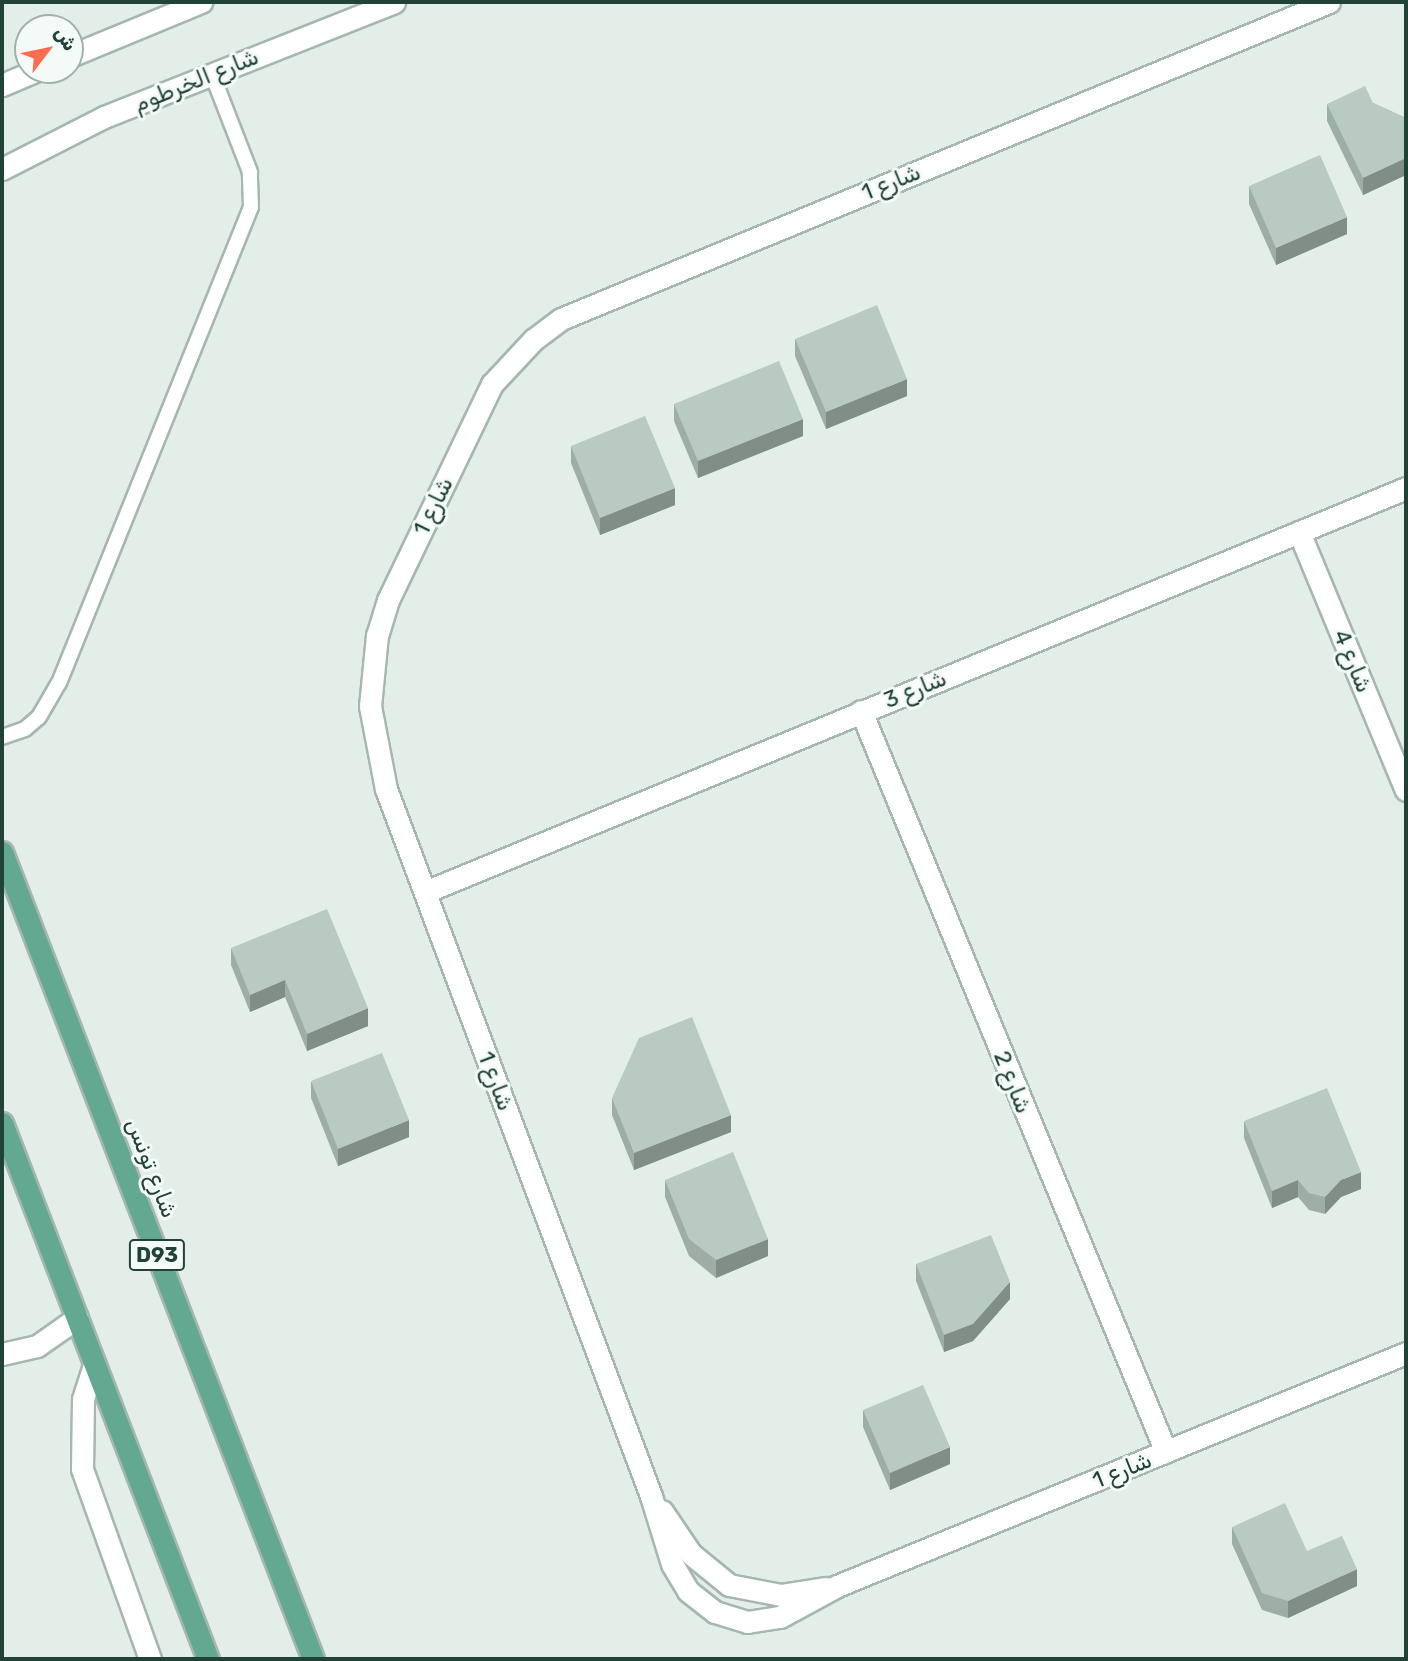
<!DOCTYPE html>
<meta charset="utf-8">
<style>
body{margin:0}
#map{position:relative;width:1408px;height:1661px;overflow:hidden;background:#e3eee8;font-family:Rubik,Vazirmatn,sans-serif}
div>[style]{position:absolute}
.roads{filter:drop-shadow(2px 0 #a5b7af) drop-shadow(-2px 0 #a5b7af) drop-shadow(0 2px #a5b7af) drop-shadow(0 -2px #a5b7af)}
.service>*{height:14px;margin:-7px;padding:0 7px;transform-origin:7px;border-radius:7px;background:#fff}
.minor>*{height:21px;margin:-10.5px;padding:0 10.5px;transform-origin:10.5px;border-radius:10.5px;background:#fff}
.secondary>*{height:21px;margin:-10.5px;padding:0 10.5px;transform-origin:10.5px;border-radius:10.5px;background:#fff}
.primary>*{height:21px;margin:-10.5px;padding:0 10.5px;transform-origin:10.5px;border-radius:10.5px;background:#63a891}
.wall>*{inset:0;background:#9eaea6}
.shaded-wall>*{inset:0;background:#818d87}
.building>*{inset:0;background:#b8cac1}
span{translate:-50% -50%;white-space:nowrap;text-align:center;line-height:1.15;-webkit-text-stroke:6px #f4faf7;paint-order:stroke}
.shield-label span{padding:2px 5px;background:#f4faf7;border:2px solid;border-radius:5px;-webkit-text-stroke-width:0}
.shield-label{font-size:21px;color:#214236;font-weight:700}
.street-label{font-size:23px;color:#214236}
.frame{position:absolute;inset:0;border:4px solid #214236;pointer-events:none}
.north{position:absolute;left:14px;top:14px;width:70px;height:70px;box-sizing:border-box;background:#f4faf7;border:2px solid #a0b0aa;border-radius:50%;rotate:58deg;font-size:19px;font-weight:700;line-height:28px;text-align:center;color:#214236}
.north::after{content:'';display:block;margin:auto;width:24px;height:32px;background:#ff6d51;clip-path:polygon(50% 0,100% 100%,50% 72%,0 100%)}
</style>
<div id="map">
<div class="roads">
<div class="service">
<div style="left:2px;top:737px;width:24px;rotate:-19deg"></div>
<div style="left:25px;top:729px;width:18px;rotate:-41deg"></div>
<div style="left:39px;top:717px;width:39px;rotate:-60deg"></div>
<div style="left:59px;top:683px;width:513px;rotate:-68.03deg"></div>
<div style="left:251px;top:207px;width:35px;rotate:-92deg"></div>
<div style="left:250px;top:172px;width:105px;rotate:-111.2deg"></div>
</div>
<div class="minor">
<div style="left:1329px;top:2px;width:831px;rotate:157.57deg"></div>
<div style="left:561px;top:319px;width:34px;rotate:143deg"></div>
<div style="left:534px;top:339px;width:62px;rotate:133deg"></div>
<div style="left:492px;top:384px;width:240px;rotate:115.7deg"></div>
<div style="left:388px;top:600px;width:37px;rotate:107deg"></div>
<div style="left:377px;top:635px;width:71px;rotate:95.6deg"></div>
<div style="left:370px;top:706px;width:85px;rotate:79.1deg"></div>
<div style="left:386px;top:789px;width:755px;rotate:69.45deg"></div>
<div style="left:651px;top:1496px;width:71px;rotate:72.8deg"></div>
<div style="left:672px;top:1564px;width:31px;rotate:59deg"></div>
<div style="left:688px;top:1591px;width:34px;rotate:38deg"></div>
<div style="left:715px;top:1612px;width:34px;rotate:17deg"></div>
<div style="left:747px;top:1622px;width:33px;rotate:-9deg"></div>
<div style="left:780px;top:1617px;width:65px;rotate:-28.5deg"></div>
<div style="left:837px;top:1586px;width:615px;rotate:-22.27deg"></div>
<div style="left:1299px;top:532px;width:279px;rotate:67.5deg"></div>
<div style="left:861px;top:711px;width:801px;rotate:67.63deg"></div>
<div style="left:425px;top:892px;width:1061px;rotate:-22.38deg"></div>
<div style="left:2px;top:1354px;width:36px;rotate:-13deg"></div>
<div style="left:37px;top:1346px;width:49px;rotate:-35deg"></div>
<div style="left:94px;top:1365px;width:36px;rotate:108deg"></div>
<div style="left:83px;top:1399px;width:70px;rotate:90.8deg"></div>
<div style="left:82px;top:1469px;width:202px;rotate:70.3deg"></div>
<div style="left:662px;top:1511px;width:52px;rotate:56deg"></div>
<div style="left:691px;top:1554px;width:49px;rotate:39.2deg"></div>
<div style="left:729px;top:1585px;width:53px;rotate:10.9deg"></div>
<div style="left:781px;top:1595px;width:45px;rotate:-9deg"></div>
</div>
<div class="secondary">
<div style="left:70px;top:56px;width:142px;rotate:-22.4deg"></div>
<div style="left:2px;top:85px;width:39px;rotate:-23deg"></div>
<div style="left:2px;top:169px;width:114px;rotate:-27deg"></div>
<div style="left:104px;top:117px;width:312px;rotate:-21.6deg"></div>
</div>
<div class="primary">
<div style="left:2px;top:852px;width:865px;rotate:68.92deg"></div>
<div style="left:2px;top:1123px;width:574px;rotate:68.98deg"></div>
</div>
</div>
<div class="wall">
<div style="clip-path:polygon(1373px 103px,1406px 118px,1406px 175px,1363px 195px,1327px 121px,1327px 104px)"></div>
<div style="clip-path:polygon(1249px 186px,1347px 234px,1276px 265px,1249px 204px)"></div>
<div style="clip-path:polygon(795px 339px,907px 396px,826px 429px,795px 356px)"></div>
<div style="clip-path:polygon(674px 404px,803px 436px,698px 478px,674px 421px)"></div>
<div style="clip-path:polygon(571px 446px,675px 505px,600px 535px,571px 463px)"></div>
<div style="clip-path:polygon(231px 948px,368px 1026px,307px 1051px,285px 997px,250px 1012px,231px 965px)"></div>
<div style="clip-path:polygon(311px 1081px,409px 1137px,338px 1166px,311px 1098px)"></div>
<div style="clip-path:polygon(612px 1098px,731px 1132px,634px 1170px,612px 1115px)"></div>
<div style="clip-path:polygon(1244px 1121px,1361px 1189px,1341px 1197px,1325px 1214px,1309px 1210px,1298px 1197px,1272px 1208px,1244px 1138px)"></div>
<div style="clip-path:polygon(665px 1180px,768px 1256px,716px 1278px,689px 1256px,665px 1197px)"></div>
<div style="clip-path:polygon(916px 1264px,1010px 1299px,973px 1341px,944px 1352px,916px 1281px)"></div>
<div style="clip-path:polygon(863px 1410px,950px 1464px,890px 1490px,863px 1427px)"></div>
<div style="clip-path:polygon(1232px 1527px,1307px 1551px,1357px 1586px,1288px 1618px,1262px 1610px,1232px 1544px)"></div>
</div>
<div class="shaded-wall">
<div style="clip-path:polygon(1406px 158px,1406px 175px,1363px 195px,1363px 178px)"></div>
<div style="clip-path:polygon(1347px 217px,1347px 234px,1276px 265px,1276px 248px)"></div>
<div style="clip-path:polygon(907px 379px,907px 396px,826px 429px,826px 412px)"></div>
<div style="clip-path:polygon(803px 419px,803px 436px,698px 478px,698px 461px)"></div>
<div style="clip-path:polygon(675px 488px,675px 505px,600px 535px,600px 518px)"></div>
<div style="clip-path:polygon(285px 980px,285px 997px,250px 1012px,250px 995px)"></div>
<div style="clip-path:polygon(368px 1008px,368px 1026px,307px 1051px,307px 1034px)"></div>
<div style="clip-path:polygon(731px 1115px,731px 1132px,634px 1170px,634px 1153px)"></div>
<div style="clip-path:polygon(409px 1120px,409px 1137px,338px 1166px,338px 1149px)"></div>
<div style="clip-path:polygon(1361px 1172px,1361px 1189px,1341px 1197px,1325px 1214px,1325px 1197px,1341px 1180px)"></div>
<div style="clip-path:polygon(1298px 1180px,1298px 1197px,1272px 1208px,1272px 1191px)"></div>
<div style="clip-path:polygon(768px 1239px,768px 1256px,716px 1278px,716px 1260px)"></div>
<div style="clip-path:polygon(1010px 1282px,1010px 1299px,973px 1341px,944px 1352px,944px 1335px)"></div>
<div style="clip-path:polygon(950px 1447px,950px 1464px,890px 1490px,890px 1473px)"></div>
<div style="clip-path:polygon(1357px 1569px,1357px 1586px,1288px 1618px,1288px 1601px)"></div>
</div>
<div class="building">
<div style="clip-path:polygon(1365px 86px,1373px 103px,1406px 118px,1406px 158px,1363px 178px,1327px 104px)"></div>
<div style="clip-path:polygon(1320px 155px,1347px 217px,1276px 248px,1249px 186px)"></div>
<div style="clip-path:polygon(877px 305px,907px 379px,826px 412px,795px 339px)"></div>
<div style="clip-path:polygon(779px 361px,803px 419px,698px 461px,674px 404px)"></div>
<div style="clip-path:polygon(645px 416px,675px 488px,600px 518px,571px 446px)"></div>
<div style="clip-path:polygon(327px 909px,368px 1008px,307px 1034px,285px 980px,250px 995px,231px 948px)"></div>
<div style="clip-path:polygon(692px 1017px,731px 1115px,634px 1153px,612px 1098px,639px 1038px)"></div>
<div style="clip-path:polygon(382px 1053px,409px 1120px,338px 1149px,311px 1081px)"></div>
<div style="clip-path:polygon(1327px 1088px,1361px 1172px,1341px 1180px,1325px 1197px,1309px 1193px,1298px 1180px,1272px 1191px,1244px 1121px)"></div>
<div style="clip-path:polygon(733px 1152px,768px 1239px,716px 1260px,689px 1239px,665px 1180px)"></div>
<div style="clip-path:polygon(991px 1235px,1010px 1282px,973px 1324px,944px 1335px,916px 1264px)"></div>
<div style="clip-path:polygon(923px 1385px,950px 1447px,890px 1473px,863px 1410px)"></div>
<div style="clip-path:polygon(1285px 1503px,1307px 1551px,1342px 1536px,1357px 1569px,1288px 1601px,1262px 1593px,1232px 1527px)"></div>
</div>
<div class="shield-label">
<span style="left:157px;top:1255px">D93</span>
</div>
<div class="street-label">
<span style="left:196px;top:80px;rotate:-22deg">شارع الخرطوم</span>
<span style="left:891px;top:182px;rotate:-22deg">شارع 1</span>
<span style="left:433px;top:506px;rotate:-64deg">شارع 1</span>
<span style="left:1353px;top:661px;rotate:67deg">شارع 4</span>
<span style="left:915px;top:689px;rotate:-22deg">شارع 3</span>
<span style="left:496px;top:1081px;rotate:69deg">شارع 1</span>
<span style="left:1013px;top:1082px;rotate:68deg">شارع 2</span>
<span style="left:152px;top:1168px;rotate:69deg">شارع تونس</span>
<span style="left:1122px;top:1470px;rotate:-22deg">شارع 1</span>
</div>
<div class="frame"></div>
<div class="north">ش</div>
</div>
